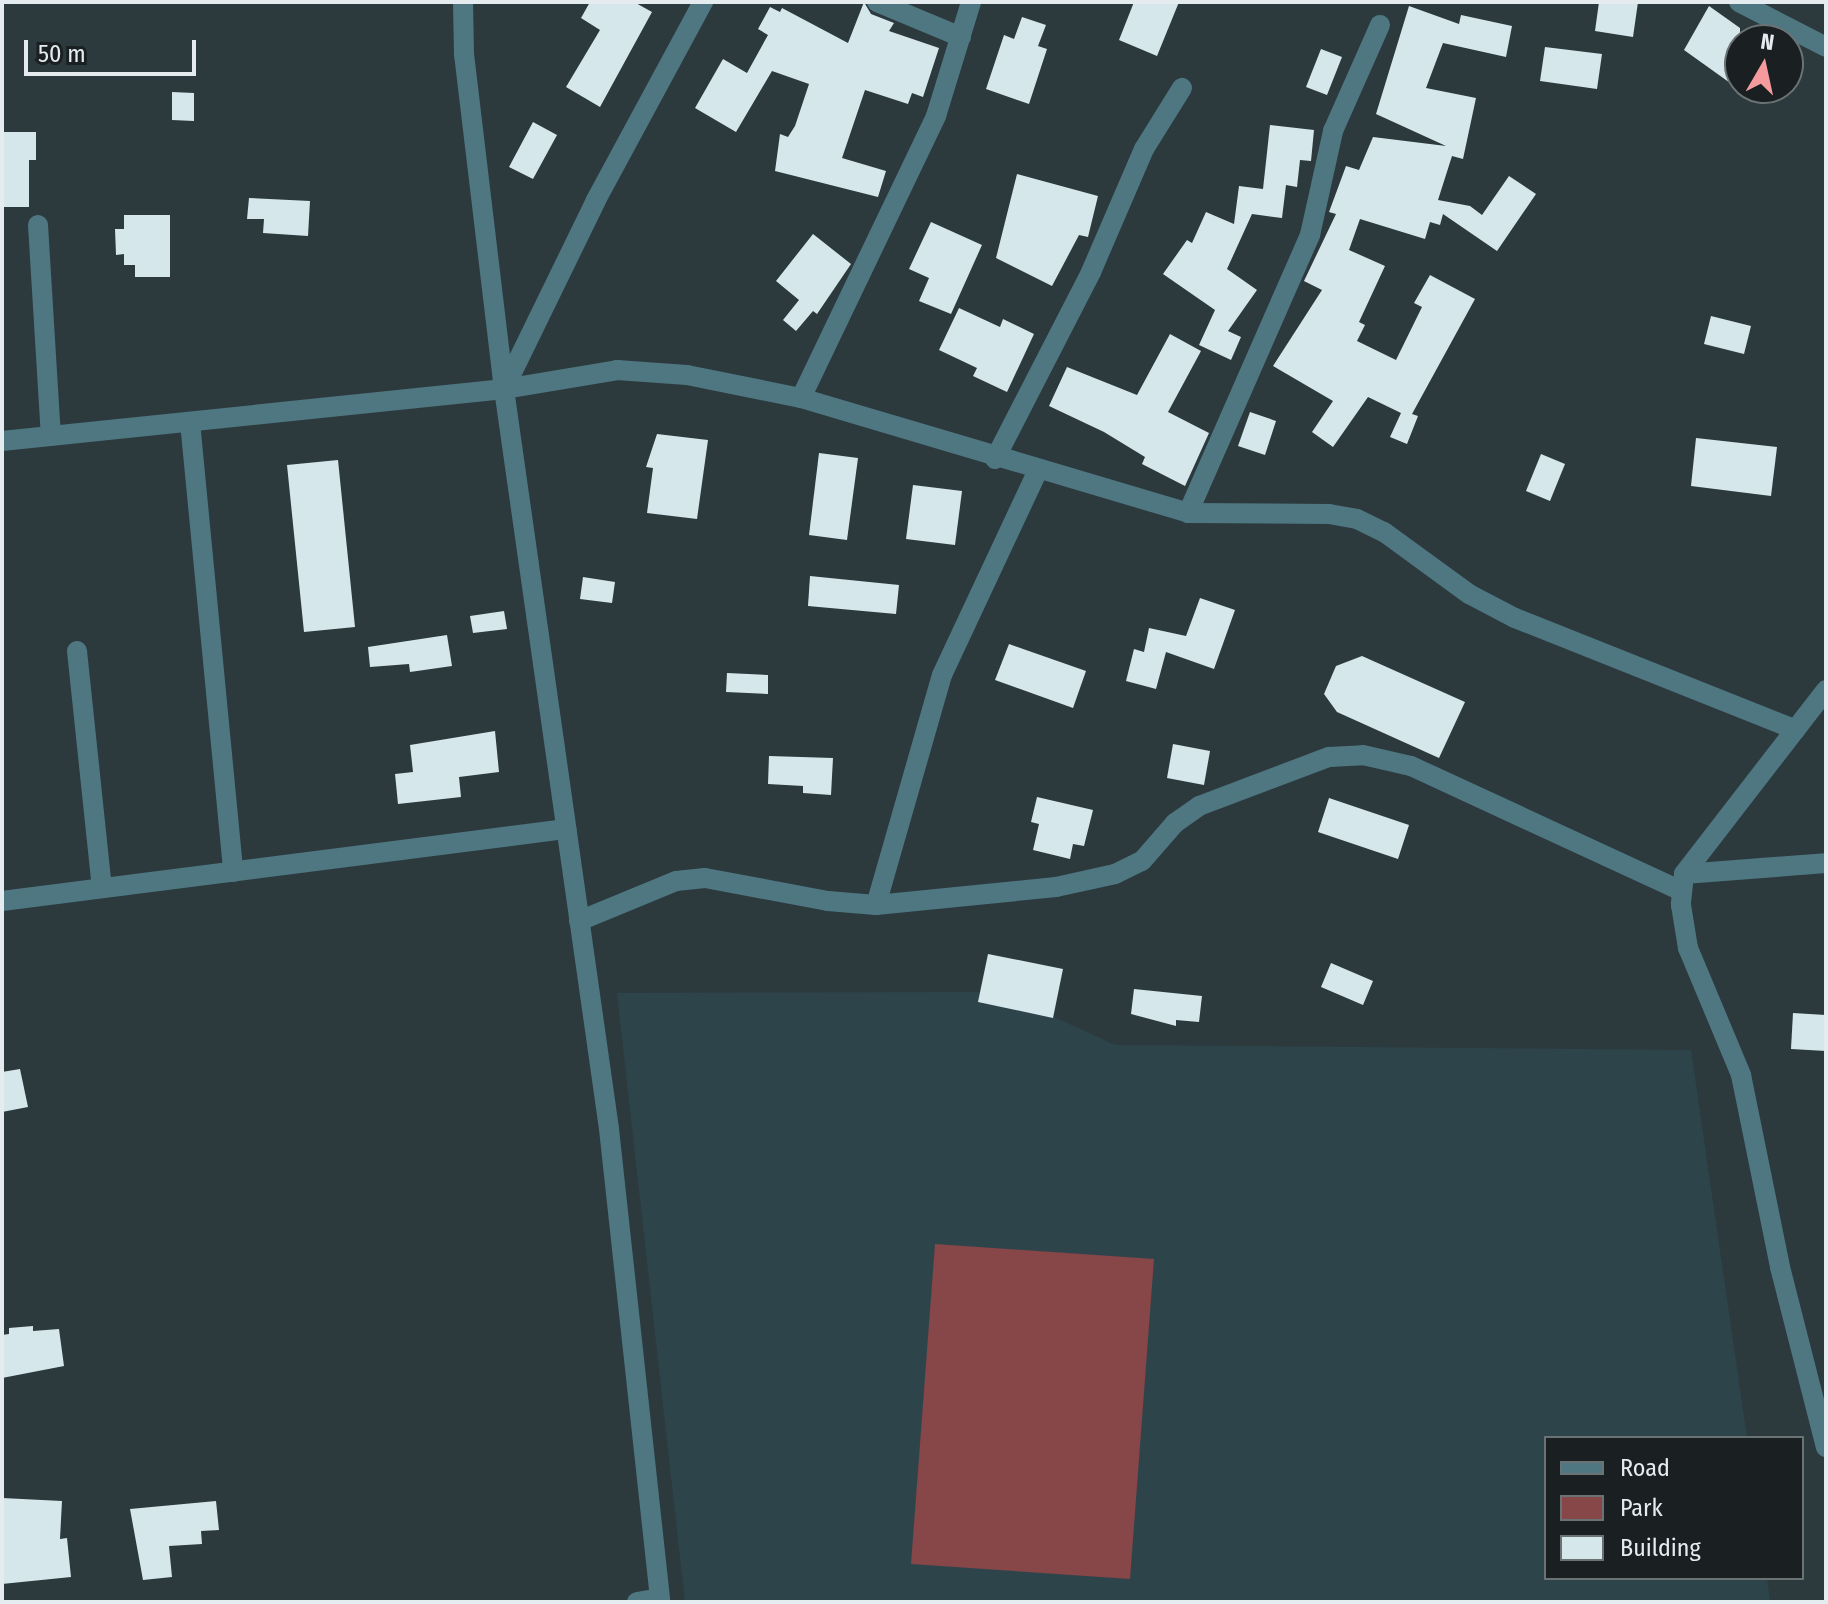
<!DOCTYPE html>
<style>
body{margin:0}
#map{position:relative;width:1828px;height:1604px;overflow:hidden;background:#2c3a3e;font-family:"Fira Sans Condensed",sans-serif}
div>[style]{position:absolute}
.built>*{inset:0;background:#2e444b}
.green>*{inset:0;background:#874648}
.building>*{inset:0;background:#d6e7ec}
.minor>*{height:20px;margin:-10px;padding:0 10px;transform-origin:10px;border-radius:10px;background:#4f7782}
span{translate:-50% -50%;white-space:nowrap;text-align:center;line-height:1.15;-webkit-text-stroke:8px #1a2022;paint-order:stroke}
.frame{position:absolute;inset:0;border:4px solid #e4ecef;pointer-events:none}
.legend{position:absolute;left:1544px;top:1436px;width:260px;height:144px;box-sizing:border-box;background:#1a2022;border:2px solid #6b7274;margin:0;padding:10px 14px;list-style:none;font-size:24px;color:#e4ecef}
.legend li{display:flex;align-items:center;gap:16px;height:40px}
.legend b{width:40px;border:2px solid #6b7274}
.north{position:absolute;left:1724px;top:24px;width:80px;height:80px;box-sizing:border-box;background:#1a2022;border:2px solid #6b7274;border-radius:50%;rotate:9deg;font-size:22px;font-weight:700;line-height:32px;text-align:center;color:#e4ecef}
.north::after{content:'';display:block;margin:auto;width:28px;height:36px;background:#f59b9d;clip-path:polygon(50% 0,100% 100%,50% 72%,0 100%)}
.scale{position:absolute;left:24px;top:40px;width:172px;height:36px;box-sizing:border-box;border:4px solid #e4ecef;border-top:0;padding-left:10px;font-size:24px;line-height:28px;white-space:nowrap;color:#e4ecef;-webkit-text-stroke:6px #1a2022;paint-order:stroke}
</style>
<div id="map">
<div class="built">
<div style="clip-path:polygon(1000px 992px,1115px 1045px,1691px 1050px,1747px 1438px,1546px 1438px,1546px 1578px,1767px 1578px,1770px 1602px,685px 1602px,617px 993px)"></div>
</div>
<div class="green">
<div style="clip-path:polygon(935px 1244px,1154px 1259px,1130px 1579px,911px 1564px)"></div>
</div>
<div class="building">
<div style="clip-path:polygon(590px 2px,634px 2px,652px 12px,600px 107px,566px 87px,600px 30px,581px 18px)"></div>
<div style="clip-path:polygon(864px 2px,871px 14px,894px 23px,889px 31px,939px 48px,923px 97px,912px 93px,908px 104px,865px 90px,842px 158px,886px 171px,878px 197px,775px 171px,780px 134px,788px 137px,795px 126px,809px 84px,772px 71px,736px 132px,695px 108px,723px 59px,747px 73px,768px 35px,758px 29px,770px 7px,780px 12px,782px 8px,848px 43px)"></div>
<div style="clip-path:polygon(1134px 2px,1179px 2px,1157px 56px,1119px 40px)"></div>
<div style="clip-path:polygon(1599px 2px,1638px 2px,1633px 37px,1595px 31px)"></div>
<div style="clip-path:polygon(1409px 6px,1459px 24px,1461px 15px,1512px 26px,1506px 57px,1443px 43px,1426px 88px,1476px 98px,1463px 159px,1452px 156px,1438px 200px,1470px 206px,1482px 215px,1509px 176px,1536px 194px,1497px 251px,1443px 214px,1440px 225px,1430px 222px,1425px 239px,1360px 219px,1349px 250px,1385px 266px,1359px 322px,1365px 325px,1357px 341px,1396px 360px,1422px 307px,1414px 303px,1430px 275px,1475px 299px,1412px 414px,1418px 416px,1407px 444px,1390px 437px,1401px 413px,1368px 397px,1333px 447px,1312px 432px,1333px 401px,1273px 366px,1322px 290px,1304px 281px,1336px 214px,1329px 212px,1346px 166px,1359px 170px,1373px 137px,1446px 146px,1376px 114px)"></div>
<div style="clip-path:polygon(1709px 6px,1740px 28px,1740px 90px,1684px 50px)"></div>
<div style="clip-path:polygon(1022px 17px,1046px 25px,1038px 46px,1047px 49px,1029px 104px,986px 89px,1004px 35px,1014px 39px)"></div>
<div style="clip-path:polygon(1545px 47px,1602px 54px,1597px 89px,1540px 81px)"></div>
<div style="clip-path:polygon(1321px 49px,1342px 57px,1327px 95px,1306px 87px)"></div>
<div style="clip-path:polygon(172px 92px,194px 93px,194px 121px,172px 120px)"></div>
<div style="clip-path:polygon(533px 122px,557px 135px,533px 179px,509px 167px)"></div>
<div style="clip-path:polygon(1270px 125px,1314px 130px,1311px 161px,1300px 160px,1297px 187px,1286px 185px,1282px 218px,1252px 214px,1227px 269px,1257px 290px,1228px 331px,1241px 337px,1231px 360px,1199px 345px,1215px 310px,1163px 274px,1187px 240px,1192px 243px,1206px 212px,1234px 224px,1239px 186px,1263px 189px)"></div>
<div style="clip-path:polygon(2px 132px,36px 132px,36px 160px,29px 160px,29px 207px,2px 207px)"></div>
<div style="clip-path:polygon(1017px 174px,1098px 196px,1088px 237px,1079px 235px,1052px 286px,996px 258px)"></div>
<div style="clip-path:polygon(249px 198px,310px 201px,308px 236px,263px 233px,264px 219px,247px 219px)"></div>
<div style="clip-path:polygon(124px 215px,170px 215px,170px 277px,135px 277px,135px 265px,124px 265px,124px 254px,116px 255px,115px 229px,124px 229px)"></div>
<div style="clip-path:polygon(931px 222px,982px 245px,951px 314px,919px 301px,929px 278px,909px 269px)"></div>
<div style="clip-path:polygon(813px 234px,851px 264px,817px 314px,813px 311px,796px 331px,783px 320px,799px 300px,776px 281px)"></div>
<div style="clip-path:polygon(959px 308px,1000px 327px,1003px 319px,1034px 334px,1007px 392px,973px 376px,977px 368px,939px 350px)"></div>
<div style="clip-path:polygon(1711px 316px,1751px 326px,1744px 354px,1704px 344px)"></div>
<div style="clip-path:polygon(1170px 334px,1201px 351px,1168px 412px,1209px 433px,1185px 486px,1142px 464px,1145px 457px,1104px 432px,1049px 406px,1067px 367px,1137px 395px)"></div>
<div style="clip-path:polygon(1250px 412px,1276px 421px,1265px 455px,1238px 446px)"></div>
<div style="clip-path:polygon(657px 434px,708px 440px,697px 519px,647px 513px,653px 468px,646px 467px)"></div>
<div style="clip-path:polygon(1696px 438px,1777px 447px,1771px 496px,1691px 486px)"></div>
<div style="clip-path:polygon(819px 453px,858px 458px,847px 540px,809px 535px)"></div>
<div style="clip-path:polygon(1541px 454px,1565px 464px,1550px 501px,1526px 491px)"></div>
<div style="clip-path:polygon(338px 460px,355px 627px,304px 632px,287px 465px)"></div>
<div style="clip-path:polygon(913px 485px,962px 491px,955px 545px,906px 539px)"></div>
<div style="clip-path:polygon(810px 576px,899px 585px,896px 614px,808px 606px)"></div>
<div style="clip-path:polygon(583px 577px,615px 582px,612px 603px,580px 599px)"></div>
<div style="clip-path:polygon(1200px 598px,1235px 610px,1214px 669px,1166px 652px,1156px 689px,1126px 681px,1134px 649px,1144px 652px,1149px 628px,1186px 636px)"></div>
<div style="clip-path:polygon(504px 611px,507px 629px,473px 633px,470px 616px)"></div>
<div style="clip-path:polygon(447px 635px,452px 666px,410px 672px,409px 664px,370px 667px,368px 647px)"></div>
<div style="clip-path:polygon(1009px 644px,1086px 671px,1073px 708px,995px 680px)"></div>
<div style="clip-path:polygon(1362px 656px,1465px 702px,1439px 758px,1337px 712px,1324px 694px,1336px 666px)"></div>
<div style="clip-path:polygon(727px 673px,768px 675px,768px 694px,726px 692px)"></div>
<div style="clip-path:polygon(495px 731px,499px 772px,459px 777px,461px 797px,398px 804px,395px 774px,413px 772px,410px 745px)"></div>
<div style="clip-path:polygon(1173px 744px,1210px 751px,1204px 785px,1167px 778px)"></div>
<div style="clip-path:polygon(769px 756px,833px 758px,831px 795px,803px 793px,803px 786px,768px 784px)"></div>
<div style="clip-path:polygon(1037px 797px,1093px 810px,1084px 846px,1073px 844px,1070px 859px,1033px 850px,1039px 824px,1031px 822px)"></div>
<div style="clip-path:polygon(1329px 798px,1409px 825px,1398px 859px,1318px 832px)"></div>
<div style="clip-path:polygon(988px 954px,1063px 969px,1053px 1018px,978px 1002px)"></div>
<div style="clip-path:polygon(1331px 963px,1373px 981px,1363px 1005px,1321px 987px)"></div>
<div style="clip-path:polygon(1134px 989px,1202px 996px,1199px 1022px,1176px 1020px,1176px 1026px,1131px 1014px)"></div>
<div style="clip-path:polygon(1793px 1013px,1826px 1015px,1826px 1051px,1791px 1049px)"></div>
<div style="clip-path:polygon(20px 1069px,28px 1107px,2px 1112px,2px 1072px)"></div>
<div style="clip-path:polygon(33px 1326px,33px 1331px,59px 1329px,64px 1366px,2px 1378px,2px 1335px,9px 1334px,9px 1328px)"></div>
<div style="clip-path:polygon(2px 1498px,62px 1501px,60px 1539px,67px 1538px,71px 1577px,2px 1584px)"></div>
<div style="clip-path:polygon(216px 1501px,219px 1530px,201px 1531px,202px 1544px,169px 1546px,172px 1577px,143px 1580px,130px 1509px)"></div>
</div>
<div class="minor">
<div style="left:463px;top:2px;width:52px;rotate:88.9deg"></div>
<div style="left:464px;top:54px;width:337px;rotate:83.2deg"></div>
<div style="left:504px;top:389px;width:747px;rotate:81.92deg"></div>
<div style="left:609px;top:1129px;width:476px;rotate:83.8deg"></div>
<div style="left:877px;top:2px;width:91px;rotate:22.6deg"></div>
<div style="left:1739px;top:2px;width:98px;rotate:27.3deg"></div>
<div style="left:38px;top:225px;width:211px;rotate:86.5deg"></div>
<div style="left:504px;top:389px;width:210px;rotate:-64deg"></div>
<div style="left:596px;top:200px;width:225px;rotate:-61.6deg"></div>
<div style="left:801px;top:398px;width:313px;rotate:-64.4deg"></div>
<div style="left:936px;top:116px;width:119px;rotate:-72.9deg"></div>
<div style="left:190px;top:422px;width:452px;rotate:84.5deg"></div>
<div style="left:2px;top:441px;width:505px;rotate:-5.91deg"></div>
<div style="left:504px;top:389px;width:115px;rotate:-9.5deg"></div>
<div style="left:617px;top:370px;width:70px;rotate:4.1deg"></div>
<div style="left:687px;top:375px;width:116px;rotate:11.4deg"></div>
<div style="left:801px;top:398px;width:404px;rotate:16.5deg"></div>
<div style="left:1188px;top:513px;width:141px;rotate:0.4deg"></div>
<div style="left:1329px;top:514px;width:28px;rotate:10deg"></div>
<div style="left:1357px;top:519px;width:30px;rotate:26deg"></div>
<div style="left:1384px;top:532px;width:105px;rotate:36.1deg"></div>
<div style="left:1469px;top:594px;width:52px;rotate:27.6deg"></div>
<div style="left:1515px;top:618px;width:302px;rotate:21.7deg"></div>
<div style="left:995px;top:459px;width:210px;rotate:-62.8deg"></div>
<div style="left:1091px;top:272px;width:134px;rotate:-66.7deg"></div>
<div style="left:1144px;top:149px;width:72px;rotate:-58.1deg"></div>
<div style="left:1188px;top:513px;width:304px;rotate:-66.3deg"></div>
<div style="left:1310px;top:235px;width:107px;rotate:-77.5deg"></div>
<div style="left:1333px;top:131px;width:116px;rotate:-66.1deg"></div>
<div style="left:77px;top:651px;width:238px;rotate:84deg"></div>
<div style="left:1826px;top:690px;width:232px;rotate:127.7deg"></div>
<div style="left:1684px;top:874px;width:31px;rotate:96deg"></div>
<div style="left:1681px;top:905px;width:44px;rotate:80.8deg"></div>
<div style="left:1688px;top:948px;width:138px;rotate:67.3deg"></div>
<div style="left:1741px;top:1075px;width:196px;rotate:78.5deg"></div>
<div style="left:1780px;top:1267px;width:186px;rotate:75.7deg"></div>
<div style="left:1684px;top:874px;width:142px;rotate:-4.4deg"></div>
<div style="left:2px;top:901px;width:569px;rotate:-7.28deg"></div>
<div style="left:876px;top:905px;width:239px;rotate:-74deg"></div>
<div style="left:942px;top:675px;width:224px;rotate:-64.9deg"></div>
<div style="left:579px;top:921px;width:105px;rotate:-22.4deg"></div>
<div style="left:676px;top:881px;width:29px;rotate:-6deg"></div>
<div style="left:705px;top:878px;width:125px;rotate:10.6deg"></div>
<div style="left:828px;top:901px;width:48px;rotate:4.8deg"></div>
<div style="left:876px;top:905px;width:181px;rotate:-5.7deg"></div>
<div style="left:1056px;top:887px;width:60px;rotate:-12.4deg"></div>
<div style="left:1115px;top:874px;width:30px;rotate:-26deg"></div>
<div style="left:1142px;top:861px;width:50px;rotate:-49deg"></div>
<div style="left:1175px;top:823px;width:29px;rotate:-35deg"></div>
<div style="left:1199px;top:806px;width:139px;rotate:-20.7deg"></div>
<div style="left:1329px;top:757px;width:34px;rotate:-3deg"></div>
<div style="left:1363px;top:755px;width:49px;rotate:12.9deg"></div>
<div style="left:1411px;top:766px;width:298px;rotate:24.8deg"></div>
<div style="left:637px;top:1602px;width:23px;rotate:-10deg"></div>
</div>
<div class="frame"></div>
<ul class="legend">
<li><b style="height:10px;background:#4f7782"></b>Road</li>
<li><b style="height:22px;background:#874648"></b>Park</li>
<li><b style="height:22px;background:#d6e7ec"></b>Building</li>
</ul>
<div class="north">N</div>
<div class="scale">50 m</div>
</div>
